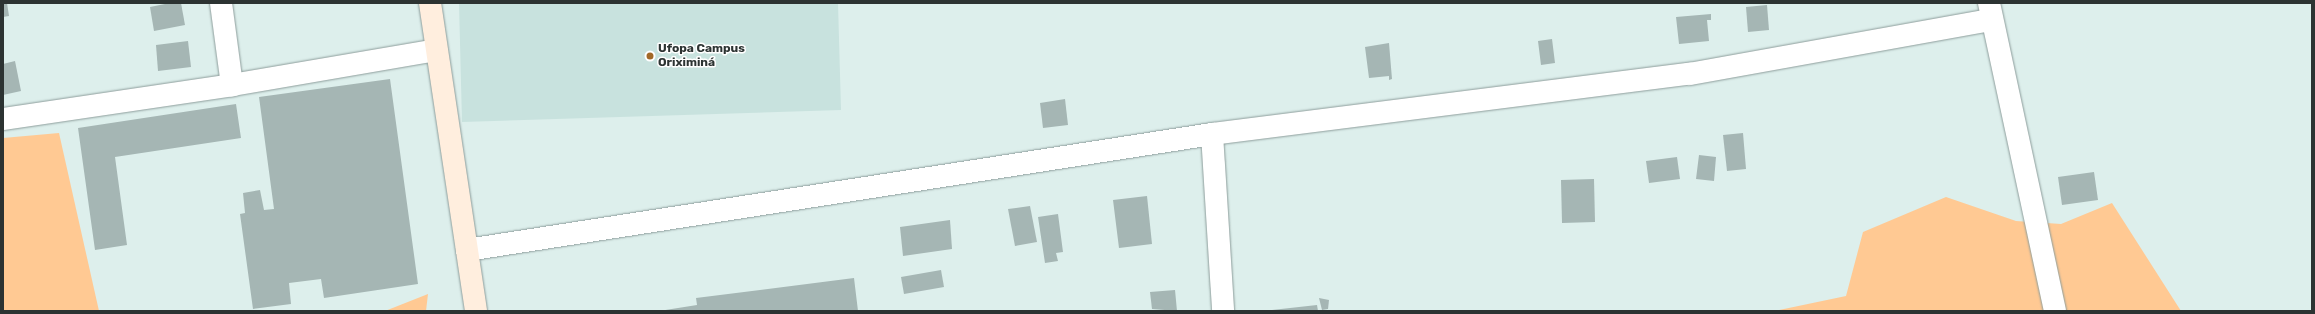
<!DOCTYPE html>
<meta charset="utf-8">
<style>
body{margin:0}
#map{position:relative;width:2315px;height:314px;overflow:hidden;background:#ddefec;font-family:Rubik,sans-serif}
div>[style]{position:absolute}
[style*='--x']{left:calc(var(--x)*1px);top:calc(var(--y)*1px);width:calc(var(--w)*1px);rotate:calc(var(--a)*1deg)}
.built>*{inset:0;background:#c8e2de}
.green>*{inset:0;background:#ffc993}
.building>*{inset:0;background:#a5b6b4}
.roads{filter:drop-shadow(0 0 1px #8d9d9b) drop-shadow(0 0 1px #8d9d9b)}
.street>*{height:22px;margin:-11px;padding:0 11px;transform-origin:11px;border-radius:11px;background:#fff}
.secondary>*{height:22px;margin:-11px;padding:0 11px;transform-origin:11px;border-radius:11px;background:#ffeede}
.dots>*{width:11px;height:11px;translate:-50% -50%;box-sizing:border-box;border:2px solid #fff;border-radius:50%}
span{translate:-50% -50%;white-space:nowrap;text-align:center;line-height:1.15;-webkit-text-stroke:3px #fff;paint-order:stroke}
.poi-label{font-size:12px;color:#2c3332;font-weight:700}
.left{translate:0 -50%;text-align:left}
.frame{position:absolute;inset:0;border:4px solid #2c3332;pointer-events:none}
</style>
<div id="map">
<div class="built">
<div style="clip-path:polygon(459px 3px,838px 3px,841px 110px,462px 122px)"></div>
</div>
<div class="green">
<div style="clip-path:polygon(59px 133px,99px 311px,3px 311px,3px 138px)"></div>
<div style="clip-path:polygon(1946px 197px,2016px 221px,2061px 224px,2112px 203px,2181px 311px,1774px 311px,1846px 296px,1863px 232px)"></div>
<div style="clip-path:polygon(428px 294px,426px 311px,385px 311px)"></div>
</div>
<div class="building">
<div style="clip-path:polygon(3px 3px,7px 3px,9px 16px,3px 17px)"></div>
<div style="clip-path:polygon(170px 3px,181px 3px,185px 25px,154px 31px,150px 7px)"></div>
<div style="clip-path:polygon(1767px 5px,1769px 30px,1748px 32px,1746px 7px)"></div>
<div style="clip-path:polygon(1711px 14px,1711px 20px,1707px 20px,1709px 41px,1679px 44px,1676px 17px)"></div>
<div style="clip-path:polygon(1552px 39px,1555px 63px,1541px 65px,1538px 41px)"></div>
<div style="clip-path:polygon(188px 41px,191px 67px,158px 71px,156px 45px)"></div>
<div style="clip-path:polygon(1389px 43px,1392px 79px,1389px 80px,1389px 76px,1369px 78px,1365px 47px)"></div>
<div style="clip-path:polygon(15px 61px,21px 91px,3px 95px,3px 64px)"></div>
<div style="clip-path:polygon(390px 79px,418px 284px,324px 298px,321px 279px,289px 283px,291px 304px,253px 309px,240px 214px,245px 213px,243px 193px,260px 190px,264px 210px,274px 209px,259px 97px)"></div>
<div style="clip-path:polygon(1065px 99px,1068px 125px,1043px 128px,1040px 103px)"></div>
<div style="clip-path:polygon(236px 104px,241px 138px,115px 157px,127px 245px,95px 250px,78px 128px)"></div>
<div style="clip-path:polygon(1743px 133px,1746px 169px,1727px 171px,1723px 135px)"></div>
<div style="clip-path:polygon(1699px 155px,1716px 157px,1714px 181px,1696px 179px)"></div>
<div style="clip-path:polygon(1677px 157px,1680px 179px,1649px 183px,1646px 161px)"></div>
<div style="clip-path:polygon(2094px 172px,2098px 200px,2062px 205px,2058px 177px)"></div>
<div style="clip-path:polygon(1594px 179px,1595px 222px,1562px 223px,1561px 180px)"></div>
<div style="clip-path:polygon(1147px 196px,1152px 244px,1119px 248px,1113px 200px)"></div>
<div style="clip-path:polygon(1030px 206px,1037px 242px,1015px 246px,1008px 209px)"></div>
<div style="clip-path:polygon(1058px 214px,1063px 252px,1056px 253px,1058px 261px,1045px 263px,1038px 217px)"></div>
<div style="clip-path:polygon(950px 220px,952px 249px,903px 256px,900px 227px)"></div>
<div style="clip-path:polygon(941px 270px,944px 287px,904px 294px,901px 277px)"></div>
<div style="clip-path:polygon(854px 278px,858px 311px,659px 311px,697px 305px,696px 298px)"></div>
<div style="clip-path:polygon(1175px 290px,1177px 311px,1152px 309px,1150px 292px)"></div>
<div style="clip-path:polygon(1319px 298px,1329px 300px,1328px 309px,1322px 310px)"></div>
<div style="clip-path:polygon(1317px 305px,1318px 311px,1272px 311px,1272px 310px)"></div>
</div>
<div class="roads">
<div class="street">
<div style="--x:221;--y:3;--w:83;--a:82.4"></div>
<div style="--x:1989;--y:3;--w:315;--a:77.9"></div>
<div style="--x:3;--y:119;--w:232;--a:-8.4"></div>
<div style="--x:232;--y:85;--w:207;--a:-9.7"></div>
<div style="--x:1212;--y:134;--w:177;--a:86.4"></div>
<div style="--x:467;--y:250;--w:754;--a:-8.85"></div>
<div style="--x:1212;--y:134;--w:482;--a:-7.2"></div>
<div style="--x:1690;--y:74;--w:306;--a:-10.2"></div>
</div>
<div class="secondary">
<div style="--x:430;--y:3;--w:311;--a:81.5"></div>
</div>
</div>
<div class="dots">
<div style="left:650px;top:56px;background:#a26928"></div>
</div>
<div class="poi-label">
<span class="left" style="left:658px;top:56px">Ufopa Campus<br>Oriximiná</span>
</div>
<div class="frame"></div>
</div>
